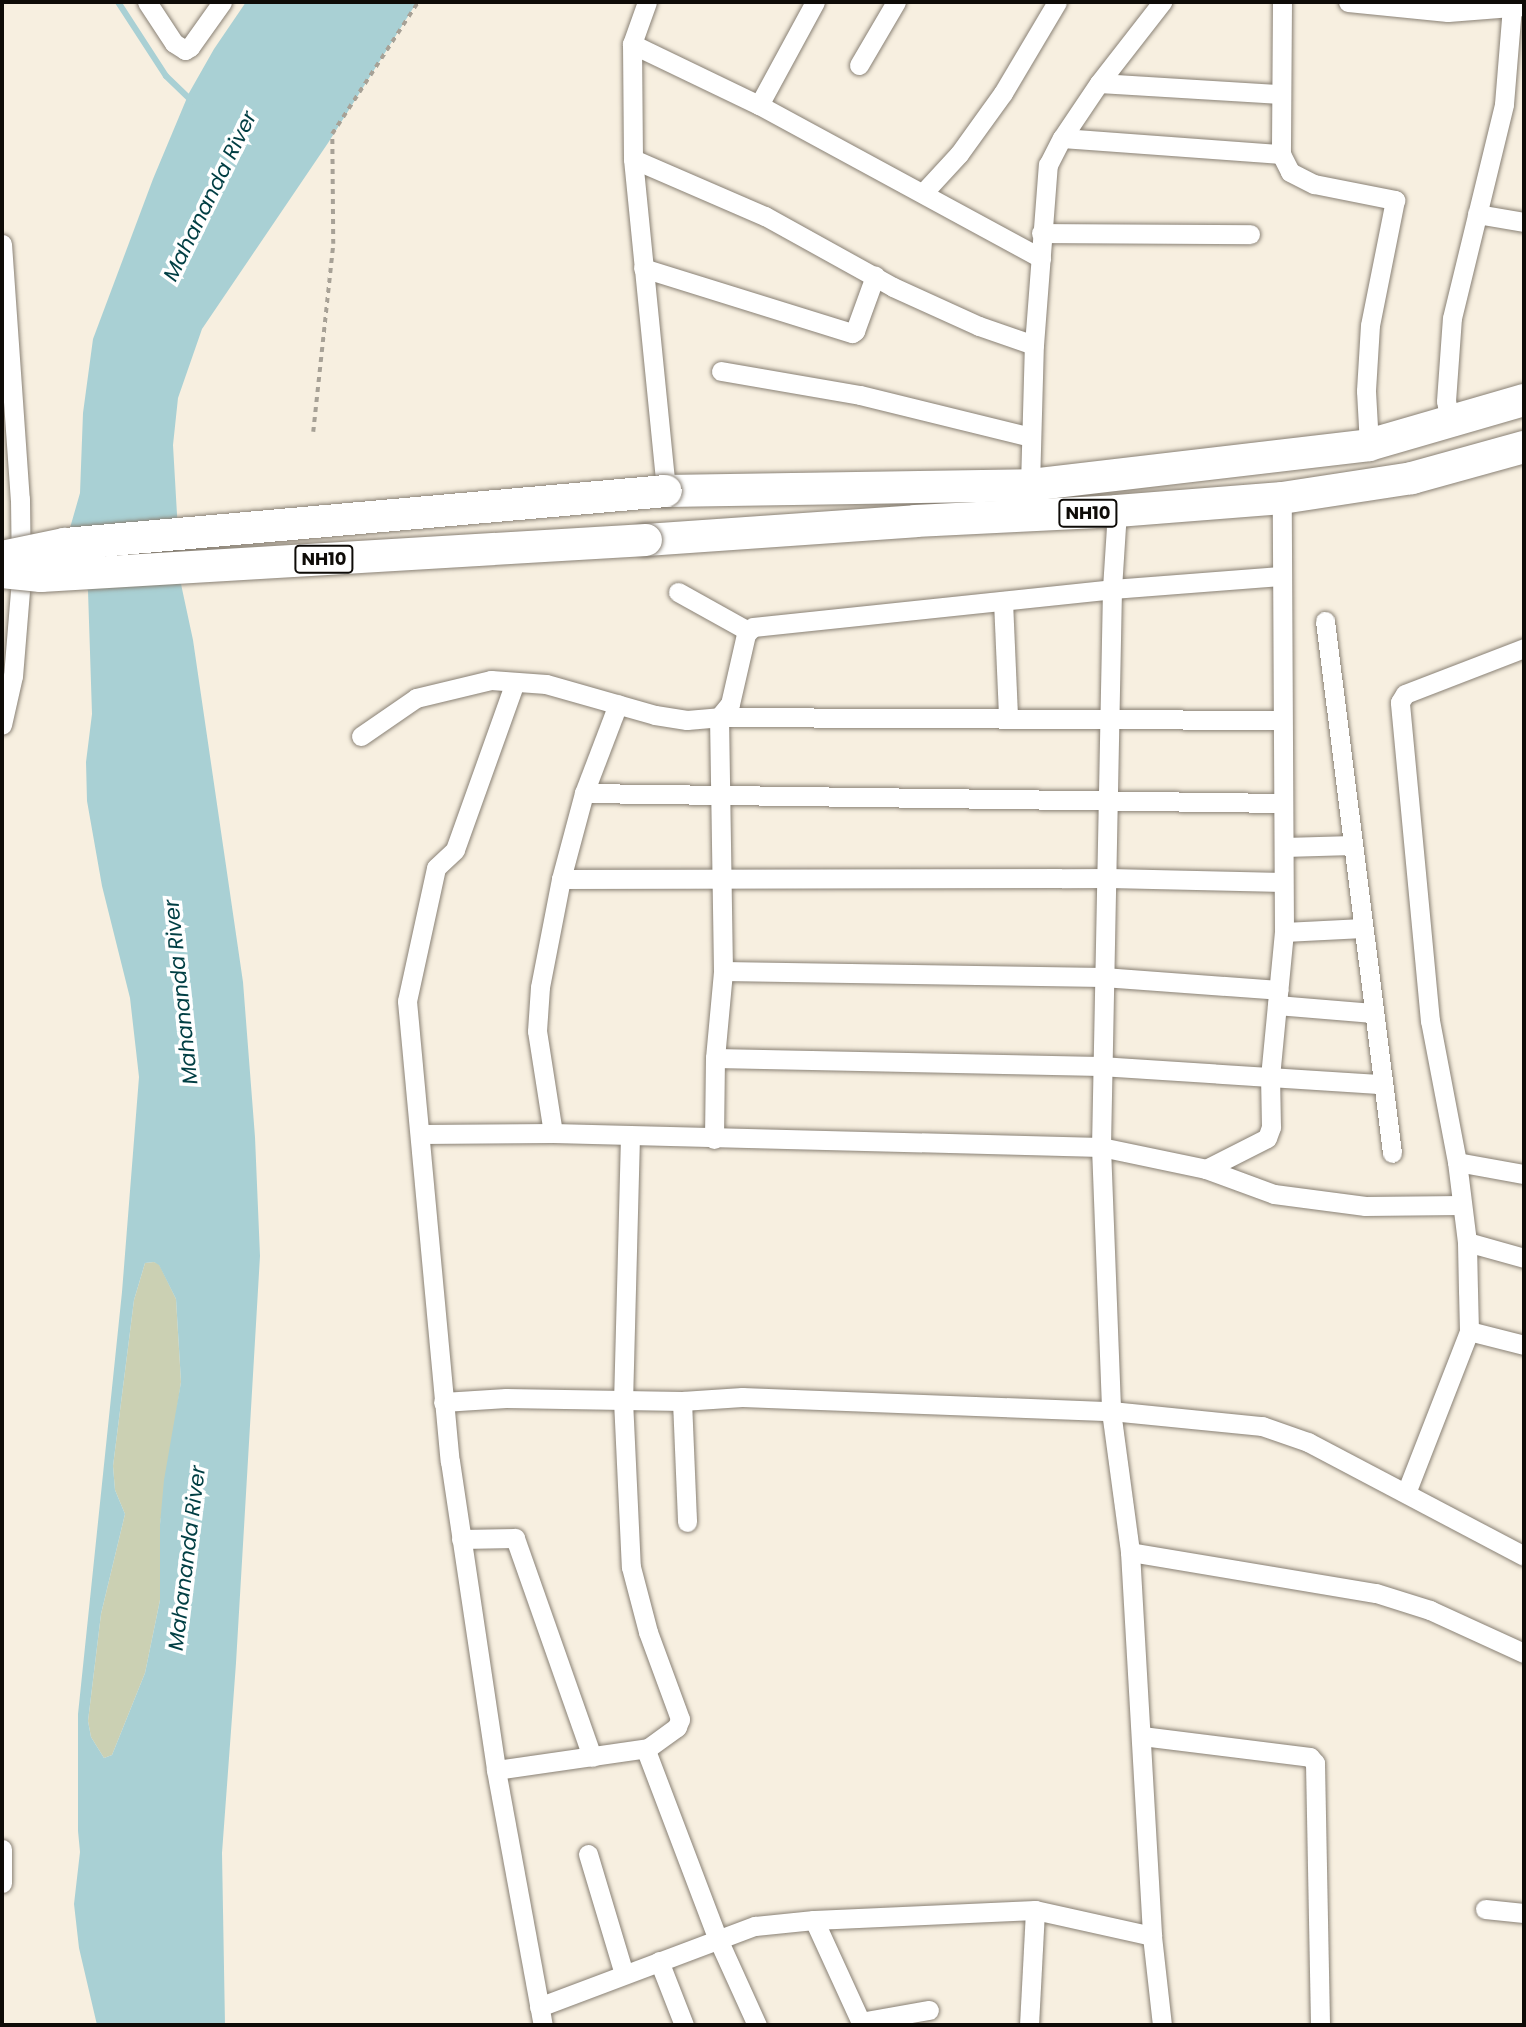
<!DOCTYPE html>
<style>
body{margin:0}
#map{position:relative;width:1526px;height:2027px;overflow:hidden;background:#f7efe0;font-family:Poppins,sans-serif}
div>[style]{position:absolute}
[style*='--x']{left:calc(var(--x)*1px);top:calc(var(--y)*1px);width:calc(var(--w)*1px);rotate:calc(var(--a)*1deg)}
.green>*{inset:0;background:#cbd0b3}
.water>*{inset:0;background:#a9d0d4}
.stream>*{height:6px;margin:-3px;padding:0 3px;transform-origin:3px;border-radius:3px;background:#a9d0d4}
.path>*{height:3.5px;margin-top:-1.75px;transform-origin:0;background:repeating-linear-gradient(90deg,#a7a196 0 5px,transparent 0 10px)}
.roads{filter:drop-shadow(0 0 2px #898175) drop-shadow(0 0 2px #898175)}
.minor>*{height:19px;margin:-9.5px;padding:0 9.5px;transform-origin:9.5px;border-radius:9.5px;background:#fff}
.trunk>*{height:32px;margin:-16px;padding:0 16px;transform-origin:16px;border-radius:16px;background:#fff}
.bridges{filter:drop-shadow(0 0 2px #898175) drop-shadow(0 0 2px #898175)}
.trunk-bridge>*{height:32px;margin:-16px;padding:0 16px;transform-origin:16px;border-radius:16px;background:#fff}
span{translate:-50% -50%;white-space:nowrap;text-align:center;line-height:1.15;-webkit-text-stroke:7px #fff;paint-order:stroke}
.shield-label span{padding:2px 5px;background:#fff;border:2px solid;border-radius:5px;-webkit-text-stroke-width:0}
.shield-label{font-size:18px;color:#0e0b07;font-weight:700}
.water-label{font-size:21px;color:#003e43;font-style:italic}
.frame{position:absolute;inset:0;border:4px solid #0e0b07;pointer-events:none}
</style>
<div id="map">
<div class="green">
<div style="clip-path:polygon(154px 1262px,159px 1264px,176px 1299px,181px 1382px,160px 1524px,160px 1600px,145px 1673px,112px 1755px,104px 1758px,91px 1737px,88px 1721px,101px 1614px,125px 1514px,115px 1490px,113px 1466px,134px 1300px,145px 1263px)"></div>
</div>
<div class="water">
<div style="clip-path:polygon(evenodd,246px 2px,417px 2px,328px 143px,202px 329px,178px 398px,173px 445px,181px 584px,193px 640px,243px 982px,255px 1137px,260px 1256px,236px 1663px,222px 1853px,225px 2025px,97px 2025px,79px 1948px,74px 1904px,80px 1852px,78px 1831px,78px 1714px,122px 1292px,139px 1077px,130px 998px,102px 886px,87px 801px,86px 762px,92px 714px,88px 591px,71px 544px,70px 528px,80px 493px,83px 413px,93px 339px,153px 179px,189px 93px,214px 49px,246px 2px,154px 1262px,159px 1265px,176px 1299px,181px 1382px,164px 1480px,160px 1524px,160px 1600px,145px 1673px,112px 1755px,104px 1758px,91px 1737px,88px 1721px,101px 1614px,125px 1514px,115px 1490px,113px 1466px,134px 1300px,145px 1263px,154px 1262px)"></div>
</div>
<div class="stream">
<div style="--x:118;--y:2;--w:88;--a:57"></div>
<div style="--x:166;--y:76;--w:36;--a:44"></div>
</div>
<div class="path">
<div style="--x:313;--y:432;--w:189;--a:-83.9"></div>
<div style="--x:333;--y:244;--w:110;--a:-90.5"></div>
<div style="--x:332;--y:134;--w:158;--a:-56.9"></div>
</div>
<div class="roads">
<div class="minor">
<div style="--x:147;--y:2;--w:49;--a:56.6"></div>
<div style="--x:174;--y:43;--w:13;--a:32"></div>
<div style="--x:185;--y:50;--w:6;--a:-31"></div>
<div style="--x:190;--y:47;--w:55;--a:-54.6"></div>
<div style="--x:647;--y:2;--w:45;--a:109.7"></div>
<div style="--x:632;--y:44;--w:115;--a:89.5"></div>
<div style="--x:633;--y:159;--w:334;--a:84.3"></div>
<div style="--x:1282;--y:2;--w:152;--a:90.4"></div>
<div style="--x:1281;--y:154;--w:20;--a:63"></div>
<div style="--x:1290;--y:172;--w:27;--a:27"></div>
<div style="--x:1314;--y:184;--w:83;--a:11.2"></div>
<div style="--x:1395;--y:200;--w:127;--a:101.3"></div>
<div style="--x:1370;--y:325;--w:66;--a:93.5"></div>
<div style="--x:1366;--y:391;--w:54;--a:86.8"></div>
<div style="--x:1348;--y:2;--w:100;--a:5.7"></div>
<div style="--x:1448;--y:12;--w:76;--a:-4.5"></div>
<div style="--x:632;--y:44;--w:141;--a:25.7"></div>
<div style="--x:759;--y:105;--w:321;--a:28.5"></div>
<div style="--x:859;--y:65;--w:73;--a:-59.6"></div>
<div style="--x:1099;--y:83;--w:182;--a:3.5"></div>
<div style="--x:759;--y:105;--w:117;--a:-61.5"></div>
<div style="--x:1062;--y:138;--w:220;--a:4.2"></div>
<div style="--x:633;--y:159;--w:144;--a:23.4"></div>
<div style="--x:765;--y:216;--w:146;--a:29"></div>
<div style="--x:893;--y:287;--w:94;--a:24.4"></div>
<div style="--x:979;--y:326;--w:58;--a:19.1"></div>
<div style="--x:923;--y:193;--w:53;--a:-47.3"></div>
<div style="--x:959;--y:154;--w:75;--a:-54.2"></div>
<div style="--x:1003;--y:93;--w:106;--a:-59.3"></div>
<div style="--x:1477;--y:214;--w:48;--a:9.7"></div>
<div style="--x:1041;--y:233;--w:209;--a:0.3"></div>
<div style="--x:2;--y:244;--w:256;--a:86"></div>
<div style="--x:20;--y:499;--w:80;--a:89.3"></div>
<div style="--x:21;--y:579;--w:97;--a:94.7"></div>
<div style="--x:13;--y:676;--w:50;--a:102.7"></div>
<div style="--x:643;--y:268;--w:219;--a:17.3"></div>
<div style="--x:852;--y:333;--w:4;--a:-34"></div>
<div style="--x:855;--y:331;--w:59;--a:-70"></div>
<div style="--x:721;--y:371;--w:141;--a:9.8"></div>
<div style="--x:860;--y:395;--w:176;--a:13.8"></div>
<div style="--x:1450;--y:423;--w:22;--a:-100"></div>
<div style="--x:1446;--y:401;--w:83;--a:-85.9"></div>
<div style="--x:1452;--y:318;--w:220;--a:-76.3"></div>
<div style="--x:1504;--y:104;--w:97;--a:-85.3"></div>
<div style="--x:1030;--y:485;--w:140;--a:-88.4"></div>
<div style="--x:1034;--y:345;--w:181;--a:-85.6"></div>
<div style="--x:1048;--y:165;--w:30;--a:-63"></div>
<div style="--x:1062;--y:138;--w:66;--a:-56.1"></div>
<div style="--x:1099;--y:83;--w:103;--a:-52.1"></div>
<div style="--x:1117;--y:511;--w:78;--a:93.7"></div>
<div style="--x:1112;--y:589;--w:558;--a:91.13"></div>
<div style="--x:1101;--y:1147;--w:264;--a:87.8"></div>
<div style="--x:1111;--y:1411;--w:142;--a:82.3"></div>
<div style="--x:1130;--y:1552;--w:385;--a:86.7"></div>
<div style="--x:1152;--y:1936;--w:90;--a:83.6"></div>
<div style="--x:678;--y:592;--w:80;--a:29.1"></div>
<div style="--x:1003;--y:601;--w:115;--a:87.5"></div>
<div style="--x:1325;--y:621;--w:536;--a:82.82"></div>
<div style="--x:515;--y:682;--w:178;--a:109.7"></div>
<div style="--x:455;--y:850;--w:26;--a:137"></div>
<div style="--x:436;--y:868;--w:136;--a:102.3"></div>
<div style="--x:407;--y:1001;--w:462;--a:84.7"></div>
<div style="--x:450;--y:1461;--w:312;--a:81.5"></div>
<div style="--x:496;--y:1770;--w:259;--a:79.6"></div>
<div style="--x:361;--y:736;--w:67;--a:-34.6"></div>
<div style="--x:416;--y:698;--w:77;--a:-13.5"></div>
<div style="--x:491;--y:680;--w:55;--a:4.2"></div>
<div style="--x:546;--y:684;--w:113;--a:15.9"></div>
<div style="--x:655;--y:715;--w:32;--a:9"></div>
<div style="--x:687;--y:720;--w:32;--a:-5"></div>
<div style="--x:719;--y:717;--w:17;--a:-50"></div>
<div style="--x:730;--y:704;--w:72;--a:-77.1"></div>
<div style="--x:746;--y:634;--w:10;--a:-45"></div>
<div style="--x:753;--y:627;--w:361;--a:-6"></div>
<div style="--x:1112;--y:589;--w:169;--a:-4.4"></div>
<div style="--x:584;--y:793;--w:698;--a:0.82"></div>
<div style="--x:1284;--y:847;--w:69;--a:-1.7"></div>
<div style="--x:561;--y:879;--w:548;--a:-0.1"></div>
<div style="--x:1109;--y:878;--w:174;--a:1.3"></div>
<div style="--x:1284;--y:932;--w:79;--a:-2.9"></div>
<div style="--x:723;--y:971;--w:380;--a:0.9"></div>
<div style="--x:1103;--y:977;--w:176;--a:4.2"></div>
<div style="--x:1277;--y:1005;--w:96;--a:4.8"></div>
<div style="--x:715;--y:1058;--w:385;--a:1.2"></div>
<div style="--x:1100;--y:1066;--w:283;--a:3.7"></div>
<div style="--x:553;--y:1133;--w:103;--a:-98.9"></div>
<div style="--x:537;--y:1031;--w:44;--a:-86.1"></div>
<div style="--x:540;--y:987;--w:110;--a:-79"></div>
<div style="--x:561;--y:879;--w:89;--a:-75"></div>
<div style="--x:584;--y:793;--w:95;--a:-69.1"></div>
<div style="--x:421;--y:1134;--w:132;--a:-0.4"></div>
<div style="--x:553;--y:1133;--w:548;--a:1.46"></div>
<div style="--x:1101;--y:1147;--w:107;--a:11.8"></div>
<div style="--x:1206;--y:1169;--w:72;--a:20.2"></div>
<div style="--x:1274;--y:1194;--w:92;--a:7.5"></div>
<div style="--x:1365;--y:1206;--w:97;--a:-0.6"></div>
<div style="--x:630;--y:1136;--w:264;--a:91.5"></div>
<div style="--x:623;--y:1400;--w:167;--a:87.3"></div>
<div style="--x:631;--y:1567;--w:67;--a:75.3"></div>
<div style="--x:648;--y:1632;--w:93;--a:69.8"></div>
<div style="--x:680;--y:1719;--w:9;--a:111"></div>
<div style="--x:677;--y:1727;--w:36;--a:144"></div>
<div style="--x:648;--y:1748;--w:5;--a:101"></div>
<div style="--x:647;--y:1753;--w:197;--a:69.2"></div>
<div style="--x:717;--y:1937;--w:97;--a:65.6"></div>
<div style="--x:714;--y:1139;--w:81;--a:-89.3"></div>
<div style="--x:715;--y:1058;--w:87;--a:-84.7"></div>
<div style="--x:723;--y:971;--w:254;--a:-90.9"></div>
<div style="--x:719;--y:717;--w:562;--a:0.31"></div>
<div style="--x:1457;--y:1162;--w:68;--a:10.2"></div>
<div style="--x:1206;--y:1169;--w:68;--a:-26.9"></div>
<div style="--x:1267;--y:1138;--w:12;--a:-70"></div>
<div style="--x:1271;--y:1127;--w:50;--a:-91.1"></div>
<div style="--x:1270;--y:1077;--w:146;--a:-84.5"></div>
<div style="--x:1284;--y:932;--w:434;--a:-90.3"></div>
<div style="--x:1467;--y:1242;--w:59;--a:15.7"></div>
<div style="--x:1469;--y:1331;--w:57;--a:14.3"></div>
<div style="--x:682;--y:1401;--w:121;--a:87.6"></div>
<div style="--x:443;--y:1402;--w:63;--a:-3.6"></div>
<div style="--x:506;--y:1398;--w:176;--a:1"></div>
<div style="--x:682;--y:1401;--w:60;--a:-3.8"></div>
<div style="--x:742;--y:1397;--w:369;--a:2.2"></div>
<div style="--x:1111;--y:1411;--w:152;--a:5.7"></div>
<div style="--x:1262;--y:1426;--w:49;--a:19.2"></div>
<div style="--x:1308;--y:1442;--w:244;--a:27.8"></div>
<div style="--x:1406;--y:1493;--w:174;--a:-68.7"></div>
<div style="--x:1469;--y:1331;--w:40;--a:-91.4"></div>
<div style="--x:1468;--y:1291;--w:49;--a:-91.2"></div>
<div style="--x:1467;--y:1242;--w:81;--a:-97.1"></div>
<div style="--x:1457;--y:1162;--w:144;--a:-100.8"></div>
<div style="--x:1430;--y:1021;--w:320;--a:-95.4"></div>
<div style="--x:1400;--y:702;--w:9;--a:-58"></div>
<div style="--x:1405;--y:694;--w:128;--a:-21.1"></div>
<div style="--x:461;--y:1539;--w:54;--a:-1.1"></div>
<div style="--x:515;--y:1538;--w:232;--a:70.6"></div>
<div style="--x:1130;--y:1552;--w:249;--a:9.5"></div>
<div style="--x:1376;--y:1593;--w:57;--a:17.5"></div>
<div style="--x:1430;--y:1610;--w:103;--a:24.6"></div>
<div style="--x:1142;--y:1736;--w:169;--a:7.1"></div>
<div style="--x:1310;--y:1757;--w:8;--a:50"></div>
<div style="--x:1315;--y:1763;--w:262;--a:88.9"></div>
<div style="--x:496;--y:1770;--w:154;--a:-8.2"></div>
<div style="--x:2;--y:1849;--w:34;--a:90"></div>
<div style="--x:588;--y:1854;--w:125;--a:73.3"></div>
<div style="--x:1485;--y:1909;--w:39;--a:6"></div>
<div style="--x:814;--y:1920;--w:115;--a:65.4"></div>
<div style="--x:659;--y:1961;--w:69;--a:68.7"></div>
<div style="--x:539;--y:2007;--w:231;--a:-20.6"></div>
<div style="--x:755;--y:1926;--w:59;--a:-5.8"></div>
<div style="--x:814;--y:1920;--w:221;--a:-2.6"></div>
<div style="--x:1035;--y:1910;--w:120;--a:12.5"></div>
<div style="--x:860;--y:2022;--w:70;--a:-9.9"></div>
<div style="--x:1029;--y:2025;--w:115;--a:-87"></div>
</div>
<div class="trunk">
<div style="--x:666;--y:491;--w:364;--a:-0.9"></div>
<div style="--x:1030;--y:485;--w:341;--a:-6.7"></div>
<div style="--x:1369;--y:445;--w:161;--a:-16.2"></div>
<div style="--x:646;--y:540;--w:270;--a:-4"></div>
<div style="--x:915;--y:521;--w:202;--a:-2.8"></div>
<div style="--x:1117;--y:511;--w:166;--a:-4.5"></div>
<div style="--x:1282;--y:498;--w:132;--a:-8.7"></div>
<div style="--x:1412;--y:478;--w:116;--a:-15.5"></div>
</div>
</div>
<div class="bridges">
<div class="trunk-bridge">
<div style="--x:2;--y:557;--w:64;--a:-11.7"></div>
<div style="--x:65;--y:544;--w:603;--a:-5.04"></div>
<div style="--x:2;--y:572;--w:39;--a:6"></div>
<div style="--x:41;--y:576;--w:606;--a:-3.41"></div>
</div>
</div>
<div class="shield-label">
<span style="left:1088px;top:513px">NH10</span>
<span style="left:324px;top:559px">NH10</span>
</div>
<div class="water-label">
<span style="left:210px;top:196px;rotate:-64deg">Mahananda River</span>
<span style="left:181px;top:992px;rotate:-96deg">Mahananda River</span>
<span style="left:187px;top:1558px;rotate:-83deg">Mahananda River</span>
</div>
<div class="frame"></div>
</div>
